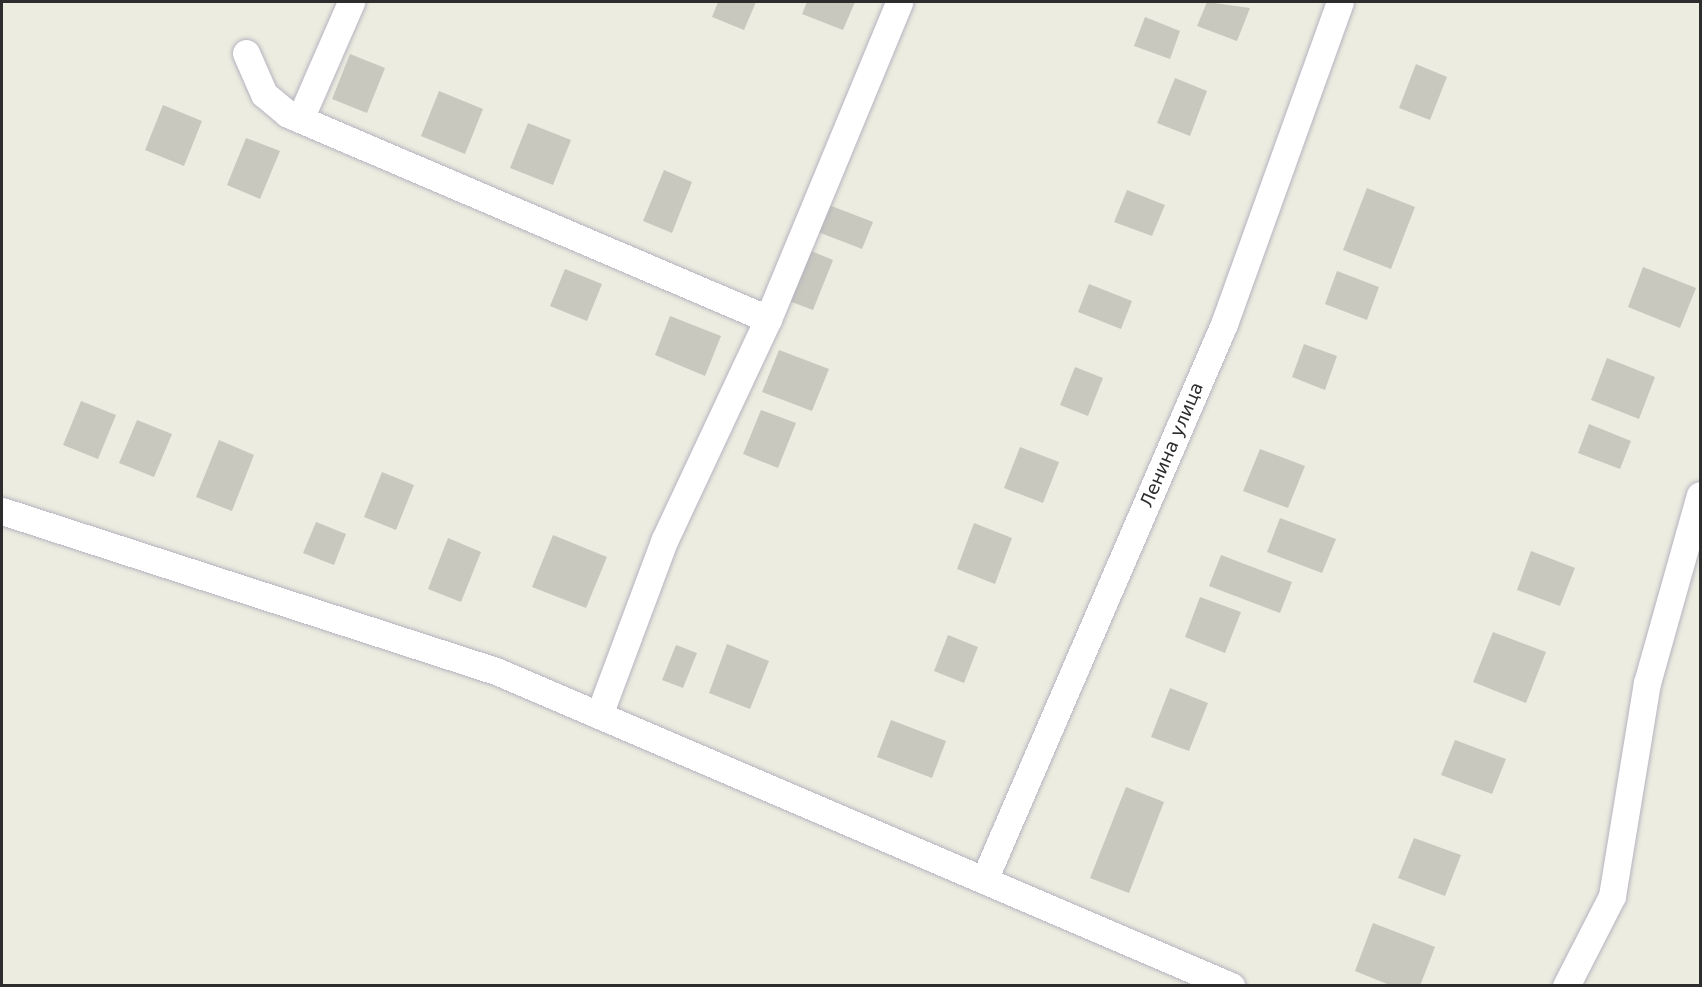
<!DOCTYPE html>
<meta charset="utf-8">
<style>
body{margin:0}
#map{position:relative;width:1702px;height:987px;overflow:hidden;background:#edece0;font-family:"DejaVu Sans",sans-serif}
div>[style]{position:absolute}
[style*='--x']{left:calc(var(--x)*1px);top:calc(var(--y)*1px);width:calc(var(--w)*1px);rotate:calc(var(--a)*1deg)}
.building>*{inset:0;background:#c9c8bf}
.roads{filter:drop-shadow(0 0 2px #b5b3bf) drop-shadow(0 0 2px #b5b3bf)}
.minor>*{height:27px;margin:-13.5px;padding:0 13.5px;transform-origin:13.5px;border-radius:13.5px;background:#fff}
span{translate:-50% -50%;white-space:nowrap;text-align:center;line-height:1.15;-webkit-text-stroke:4.5px #fff;paint-order:stroke}
.street-label{font-size:18px;color:#2d2d2d}
.frame{position:absolute;inset:0;border:3px solid #2d2d2d;pointer-events:none}
</style>
<div id="map">
<div class="building">
<div style="clip-path:polygon(718px 2px,756px 2px,744px 30px,712px 17px)"></div>
<div style="clip-path:polygon(807px 2px,855px 2px,843px 30px,802px 14px)"></div>
<div style="clip-path:polygon(1207px 2px,1250px 8px,1237px 41px,1197px 26px)"></div>
<div style="clip-path:polygon(1145px 17px,1180px 31px,1170px 59px,1134px 46px)"></div>
<div style="clip-path:polygon(350px 54px,385px 68px,367px 113px,332px 99px)"></div>
<div style="clip-path:polygon(1416px 64px,1447px 77px,1430px 120px,1399px 108px)"></div>
<div style="clip-path:polygon(1175px 78px,1207px 91px,1190px 136px,1157px 123px)"></div>
<div style="clip-path:polygon(439px 91px,483px 109px,465px 154px,421px 136px)"></div>
<div style="clip-path:polygon(163px 105px,202px 121px,184px 166px,145px 150px)"></div>
<div style="clip-path:polygon(528px 123px,571px 140px,553px 185px,510px 168px)"></div>
<div style="clip-path:polygon(246px 138px,280px 151px,260px 199px,227px 185px)"></div>
<div style="clip-path:polygon(664px 170px,692px 182px,672px 233px,643px 221px)"></div>
<div style="clip-path:polygon(1367px 188px,1415px 207px,1391px 269px,1343px 250px)"></div>
<div style="clip-path:polygon(1127px 190px,1165px 205px,1152px 236px,1114px 222px)"></div>
<div style="clip-path:polygon(829px 205px,873px 222px,862px 249px,818px 232px)"></div>
<div style="clip-path:polygon(809px 250px,833px 260px,813px 310px,789px 301px)"></div>
<div style="clip-path:polygon(1643px 267px,1696px 288px,1680px 328px,1628px 307px)"></div>
<div style="clip-path:polygon(565px 269px,602px 284px,587px 321px,550px 306px)"></div>
<div style="clip-path:polygon(1337px 271px,1379px 287px,1367px 320px,1325px 304px)"></div>
<div style="clip-path:polygon(1089px 284px,1132px 301px,1121px 329px,1078px 312px)"></div>
<div style="clip-path:polygon(670px 316px,721px 336px,705px 376px,655px 355px)"></div>
<div style="clip-path:polygon(1304px 344px,1337px 356px,1325px 390px,1292px 377px)"></div>
<div style="clip-path:polygon(779px 350px,829px 369px,812px 411px,762px 392px)"></div>
<div style="clip-path:polygon(1607px 358px,1655px 377px,1639px 419px,1591px 400px)"></div>
<div style="clip-path:polygon(1075px 367px,1103px 378px,1088px 416px,1060px 405px)"></div>
<div style="clip-path:polygon(81px 401px,116px 415px,98px 459px,63px 445px)"></div>
<div style="clip-path:polygon(761px 410px,796px 423px,778px 468px,743px 454px)"></div>
<div style="clip-path:polygon(137px 420px,172px 434px,154px 477px,119px 463px)"></div>
<div style="clip-path:polygon(1589px 424px,1631px 441px,1620px 469px,1578px 453px)"></div>
<div style="clip-path:polygon(219px 440px,254px 455px,232px 511px,196px 497px)"></div>
<div style="clip-path:polygon(1020px 447px,1059px 462px,1043px 503px,1004px 488px)"></div>
<div style="clip-path:polygon(1260px 449px,1305px 466px,1288px 508px,1243px 491px)"></div>
<div style="clip-path:polygon(382px 472px,414px 485px,396px 530px,364px 517px)"></div>
<div style="clip-path:polygon(1280px 518px,1336px 539px,1322px 573px,1267px 552px)"></div>
<div style="clip-path:polygon(316px 522px,346px 534px,334px 565px,303px 553px)"></div>
<div style="clip-path:polygon(974px 523px,1012px 538px,995px 584px,957px 569px)"></div>
<div style="clip-path:polygon(553px 535px,607px 557px,586px 608px,532px 587px)"></div>
<div style="clip-path:polygon(448px 538px,481px 552px,461px 602px,428px 589px)"></div>
<div style="clip-path:polygon(1531px 551px,1575px 568px,1560px 606px,1517px 590px)"></div>
<div style="clip-path:polygon(1221px 555px,1292px 582px,1280px 613px,1209px 586px)"></div>
<div style="clip-path:polygon(1200px 597px,1241px 612px,1225px 653px,1185px 637px)"></div>
<div style="clip-path:polygon(1493px 632px,1546px 652px,1526px 703px,1473px 682px)"></div>
<div style="clip-path:polygon(948px 635px,978px 647px,964px 683px,934px 671px)"></div>
<div style="clip-path:polygon(727px 644px,769px 661px,750px 709px,709px 693px)"></div>
<div style="clip-path:polygon(676px 645px,697px 653px,683px 688px,662px 680px)"></div>
<div style="clip-path:polygon(1170px 688px,1208px 703px,1189px 751px,1151px 737px)"></div>
<div style="clip-path:polygon(891px 720px,946px 741px,932px 778px,877px 757px)"></div>
<div style="clip-path:polygon(1455px 740px,1506px 759px,1492px 794px,1441px 775px)"></div>
<div style="clip-path:polygon(1126px 787px,1164px 802px,1129px 893px,1090px 878px)"></div>
<div style="clip-path:polygon(1414px 838px,1461px 855px,1445px 896px,1398px 878px)"></div>
<div style="clip-path:polygon(1373px 923px,1435px 947px,1420px 986px,1392px 986px,1355px 971px)"></div>
</div>
<div class="roads">
<div class="minor">
<div style="--x:246;--y:53;--w:45;--a:66.3"></div>
<div style="--x:264;--y:94;--w:31;--a:40"></div>
<div style="--x:288;--y:114;--w:522;--a:23.13"></div>
<div style="--x:300;--y:119;--w:128;--a:-66.4"></div>
<div style="--x:2;--y:511;--w:519;--a:17.95"></div>
<div style="--x:496;--y:671;--w:800;--a:23.2"></div>
<div style="--x:599;--y:715;--w:186;--a:-69.5"></div>
<div style="--x:664;--y:541;--w:245;--a:-64.9"></div>
<div style="--x:768;--y:319;--w:343;--a:-67.5"></div>
<div style="--x:984;--y:880;--w:606;--a:-66.65"></div>
<div style="--x:1224;--y:324;--w:342;--a:-70.2"></div>
<div style="--x:1566;--y:986;--w:101;--a:-62.9"></div>
<div style="--x:1612;--y:896;--w:216;--a:-80.7"></div>
<div style="--x:1647;--y:683;--w:195;--a:-74.3"></div>
</div>
</div>
<div class="street-label">
<span style="left:1172px;top:445px;rotate:-67deg">Ленина улица</span>
</div>
<div class="frame"></div>
</div>
